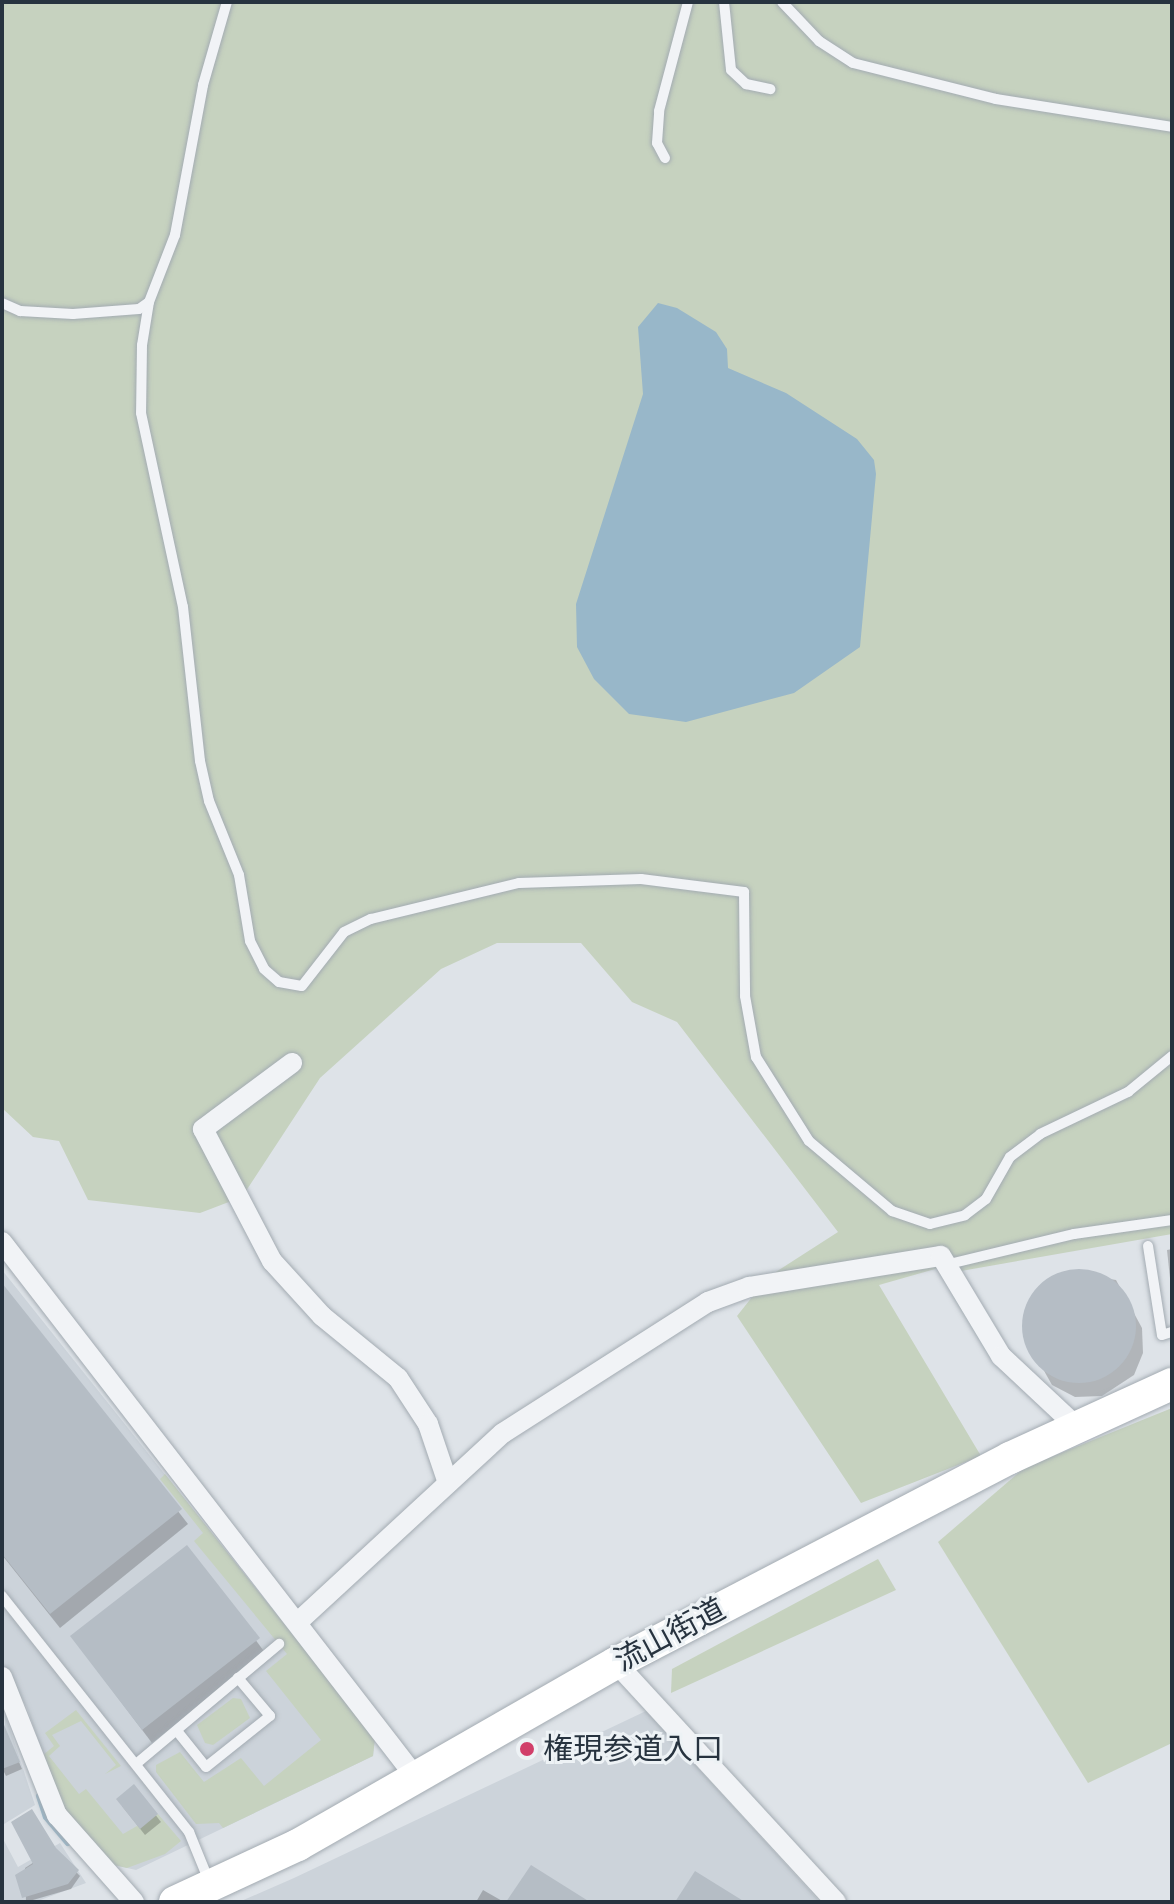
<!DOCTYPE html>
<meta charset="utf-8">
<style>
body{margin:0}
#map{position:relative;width:1174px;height:1904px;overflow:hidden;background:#dee3e8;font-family:Jost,"Noto Sans JP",sans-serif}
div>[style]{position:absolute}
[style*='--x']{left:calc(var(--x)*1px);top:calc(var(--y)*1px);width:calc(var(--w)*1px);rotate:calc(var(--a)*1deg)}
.built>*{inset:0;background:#ccd3da}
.green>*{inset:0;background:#c6d2bf}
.water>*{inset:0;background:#98b7c9}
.shadow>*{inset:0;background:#0003}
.stream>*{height:6px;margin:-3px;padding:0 3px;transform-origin:3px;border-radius:3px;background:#98b7c9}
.building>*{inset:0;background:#b5bdc5}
.round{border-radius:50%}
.roads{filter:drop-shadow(0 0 2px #a3abb2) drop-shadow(0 0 2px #a3abb2)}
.service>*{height:10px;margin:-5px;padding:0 5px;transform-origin:5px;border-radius:5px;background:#f1f3f6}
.minor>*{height:20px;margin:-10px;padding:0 10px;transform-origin:10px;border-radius:10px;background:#f1f3f6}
.primary>*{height:32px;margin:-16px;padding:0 16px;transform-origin:16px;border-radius:16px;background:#fff}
.dots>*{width:22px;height:22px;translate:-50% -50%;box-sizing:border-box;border:4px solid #edf2f5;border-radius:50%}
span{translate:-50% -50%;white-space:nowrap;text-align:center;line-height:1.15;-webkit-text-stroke:6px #edf2f5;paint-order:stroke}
.street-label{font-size:30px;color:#27333f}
.poi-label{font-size:30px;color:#27333f}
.left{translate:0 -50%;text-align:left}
.frame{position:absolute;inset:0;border:4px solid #27333f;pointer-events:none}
</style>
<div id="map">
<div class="built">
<div style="clip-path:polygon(2px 1270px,375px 1738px,373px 1756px,136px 1870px,114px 1865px,63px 1811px,27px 1708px,2px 1663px)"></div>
<div style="clip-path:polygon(646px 1711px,820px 1902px,239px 1902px,294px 1878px)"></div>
<div style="clip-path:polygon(5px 1714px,35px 1805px,4px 1824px,2px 1835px)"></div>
<div style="clip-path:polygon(2px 1837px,18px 1867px,60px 1843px,86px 1883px,35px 1902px,2px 1902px)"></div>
</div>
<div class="green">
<div style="clip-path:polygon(2px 2px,1172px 2px,1172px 1234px,961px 1271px,956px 1263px,879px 1285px,981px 1456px,861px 1503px,737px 1316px,768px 1277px,838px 1232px,677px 1022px,632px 1002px,581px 943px,497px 943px,441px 969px,320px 1078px,242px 1197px,200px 1213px,88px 1200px,59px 1141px,33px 1137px,2px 1108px)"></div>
<div style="clip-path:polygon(1172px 1408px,1172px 1743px,1088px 1783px,938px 1542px,1024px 1468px)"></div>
<div style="clip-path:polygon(165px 1474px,375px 1738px,373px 1756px,223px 1828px,219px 1823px,196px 1824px,156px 1772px,156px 1765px,180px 1752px,204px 1782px,241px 1758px,264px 1786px,321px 1740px,266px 1671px,287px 1654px,194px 1541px,203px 1533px,160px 1479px)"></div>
<div style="clip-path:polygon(878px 1559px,896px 1590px,671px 1693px,672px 1669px)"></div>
<div style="clip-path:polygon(233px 1698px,241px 1699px,250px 1718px,213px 1745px,205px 1743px,197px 1725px)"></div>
<div style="clip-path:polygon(76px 1710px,121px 1766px,105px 1774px,116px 1765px,81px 1721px,52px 1735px,60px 1746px,49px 1756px,79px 1794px,86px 1789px,123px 1834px,158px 1814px,181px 1841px,165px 1854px,127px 1868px,114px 1865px,63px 1811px,43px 1755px,54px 1746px,45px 1733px)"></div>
</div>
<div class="water">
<div style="clip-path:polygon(658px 303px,677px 308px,716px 332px,727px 349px,728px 368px,786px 393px,857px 439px,874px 460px,876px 474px,860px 647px,794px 693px,686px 722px,629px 714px,594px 679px,577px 647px,576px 604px,643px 394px,638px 327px)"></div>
</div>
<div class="shadow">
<div style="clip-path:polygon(1172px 1249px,1172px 1297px,1167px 1250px)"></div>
<div style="clip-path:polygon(1068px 1272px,1116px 1280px,1142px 1328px,1143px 1353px,1134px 1375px,1102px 1396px,1075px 1397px,1052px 1385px,1024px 1335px,1031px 1299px,1047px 1281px)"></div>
<div style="clip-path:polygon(2px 1286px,188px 1524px,60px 1628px,2px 1555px)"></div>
<div style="clip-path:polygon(187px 1547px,266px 1654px,152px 1743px,72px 1637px)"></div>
<div style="clip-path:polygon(3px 1725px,22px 1769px,6px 1776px,2px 1768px)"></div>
<div style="clip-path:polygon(134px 1787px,161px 1822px,145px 1835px,122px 1806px)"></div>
<div style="clip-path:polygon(54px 1849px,80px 1876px,71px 1889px,26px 1902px,25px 1868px)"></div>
<div style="clip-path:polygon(483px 1890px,504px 1902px,476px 1902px)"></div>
</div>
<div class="stream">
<div style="--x:39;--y:1796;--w:22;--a:72"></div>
<div style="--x:46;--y:1817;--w:34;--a:50"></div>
</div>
<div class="building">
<div class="round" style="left:1022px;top:1269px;width:114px;height:114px"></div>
<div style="clip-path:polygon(2px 1283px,182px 1509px,50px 1614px,2px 1554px)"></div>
<div style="clip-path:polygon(187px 1545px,260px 1638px,142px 1730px,70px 1636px)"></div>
<div style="clip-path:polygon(2px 1720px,20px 1762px,2px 1769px)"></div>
<div style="clip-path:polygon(134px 1784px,158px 1814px,140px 1829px,116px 1799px)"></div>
<div style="clip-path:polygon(32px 1809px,56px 1848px,79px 1870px,68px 1884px,22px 1898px,15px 1875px,33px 1864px,11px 1822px)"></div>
<div style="clip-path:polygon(531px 1865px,590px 1902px,506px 1902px)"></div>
<div style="clip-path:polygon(695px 1871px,745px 1902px,675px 1902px)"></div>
</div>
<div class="roads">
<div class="service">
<div style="--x:724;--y:2;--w:68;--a:84.1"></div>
<div style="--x:731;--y:70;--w:21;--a:43"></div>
<div style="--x:746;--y:84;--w:25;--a:12"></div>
<div style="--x:782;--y:2;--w:54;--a:46.5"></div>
<div style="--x:819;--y:41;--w:40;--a:32.9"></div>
<div style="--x:853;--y:63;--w:147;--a:14.1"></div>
<div style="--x:996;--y:99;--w:178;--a:9"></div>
<div style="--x:665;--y:158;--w:17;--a:-118"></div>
<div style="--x:657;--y:143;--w:32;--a:-86"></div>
<div style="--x:659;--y:111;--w:113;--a:-75.1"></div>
<div style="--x:149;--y:302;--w:44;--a:99.2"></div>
<div style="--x:142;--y:345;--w:68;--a:90.8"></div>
<div style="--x:141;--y:413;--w:198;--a:77.8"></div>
<div style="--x:183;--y:607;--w:155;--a:83.7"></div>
<div style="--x:200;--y:761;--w:41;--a:77.3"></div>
<div style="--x:209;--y:801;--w:80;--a:67.9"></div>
<div style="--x:239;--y:875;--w:67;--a:80.5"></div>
<div style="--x:250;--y:941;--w:31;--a:63"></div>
<div style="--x:264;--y:969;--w:20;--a:41"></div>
<div style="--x:279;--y:982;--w:23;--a:10"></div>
<div style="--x:302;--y:986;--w:68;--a:-52.1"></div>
<div style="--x:344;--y:932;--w:30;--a:-26"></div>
<div style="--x:371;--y:919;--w:152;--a:-13.7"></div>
<div style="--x:519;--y:883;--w:122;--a:-1.9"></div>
<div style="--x:641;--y:879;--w:104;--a:7.2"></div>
<div style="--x:744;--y:892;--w:104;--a:89.4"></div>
<div style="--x:745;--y:996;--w:62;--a:79.8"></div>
<div style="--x:756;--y:1057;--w:99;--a:57.8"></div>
<div style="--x:809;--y:1141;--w:109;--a:40.1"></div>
<div style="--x:892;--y:1211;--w:40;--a:18.9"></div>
<div style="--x:930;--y:1224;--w:36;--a:-14"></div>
<div style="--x:965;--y:1215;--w:26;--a:-37"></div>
<div style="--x:986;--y:1199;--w:48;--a:-60.3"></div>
<div style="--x:1010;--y:1157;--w:38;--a:-37"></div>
<div style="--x:1040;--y:1134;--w:98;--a:-25.5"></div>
<div style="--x:1128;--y:1092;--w:57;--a:-39.3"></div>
<div style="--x:2;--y:303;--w:20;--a:24"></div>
<div style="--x:20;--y:311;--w:53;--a:3.2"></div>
<div style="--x:73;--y:314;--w:66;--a:-4.3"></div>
<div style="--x:139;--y:309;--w:12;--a:-35"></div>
<div style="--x:149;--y:302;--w:72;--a:-68.8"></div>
<div style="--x:175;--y:235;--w:153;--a:-79.4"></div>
<div style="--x:203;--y:85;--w:86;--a:-73.9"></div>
<div style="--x:1148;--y:1246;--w:90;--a:81.1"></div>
<div style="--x:1162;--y:1335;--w:10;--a:-17"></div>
<div style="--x:945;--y:1265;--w:133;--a:-13.5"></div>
<div style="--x:1074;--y:1234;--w:99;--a:-8.1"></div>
<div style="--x:2;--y:1596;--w:301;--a:51.6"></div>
<div style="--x:189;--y:1832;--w:53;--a:67.8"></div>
<div style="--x:177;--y:1731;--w:46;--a:51.1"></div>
<div style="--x:206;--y:1767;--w:82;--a:-38.6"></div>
<div style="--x:270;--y:1716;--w:50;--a:-130.1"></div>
<div style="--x:136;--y:1764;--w:187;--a:-40"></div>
</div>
<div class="minor">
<div style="--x:292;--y:1063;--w:111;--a:143.4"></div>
<div style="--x:203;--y:1129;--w:149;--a:62.4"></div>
<div style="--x:272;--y:1261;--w:74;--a:47.7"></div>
<div style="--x:322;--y:1316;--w:98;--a:39.2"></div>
<div style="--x:398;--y:1378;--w:55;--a:56.9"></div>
<div style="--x:428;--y:1424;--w:62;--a:71.3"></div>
<div style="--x:2;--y:1242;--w:679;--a:52.3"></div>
<div style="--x:299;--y:1621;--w:277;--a:-42.7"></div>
<div style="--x:503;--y:1433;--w:243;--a:-32.6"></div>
<div style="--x:708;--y:1302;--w:44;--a:-20.1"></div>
<div style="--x:749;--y:1287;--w:194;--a:-9.2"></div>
<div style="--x:941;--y:1256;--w:117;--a:59"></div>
<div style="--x:1001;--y:1356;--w:104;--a:43.1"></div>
<div style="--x:616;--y:1663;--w:325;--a:47.4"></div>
<div style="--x:2;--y:1677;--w:149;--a:68.3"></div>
<div style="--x:57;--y:1815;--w:116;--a:48.5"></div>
</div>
<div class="primary">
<div style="--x:175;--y:1902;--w:136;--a:-24.9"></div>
<div style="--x:298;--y:1845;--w:366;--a:-29.8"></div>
<div style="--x:616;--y:1663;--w:444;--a:-27.5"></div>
<div style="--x:1010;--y:1458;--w:178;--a:-24.6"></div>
</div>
</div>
<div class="dots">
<div style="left:527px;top:1749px;background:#d13f6a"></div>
</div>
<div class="street-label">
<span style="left:670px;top:1635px;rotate:-28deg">流山街道</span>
</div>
<div class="poi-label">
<span class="left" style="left:543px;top:1749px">権現参道入口</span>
</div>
<div class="frame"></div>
</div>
